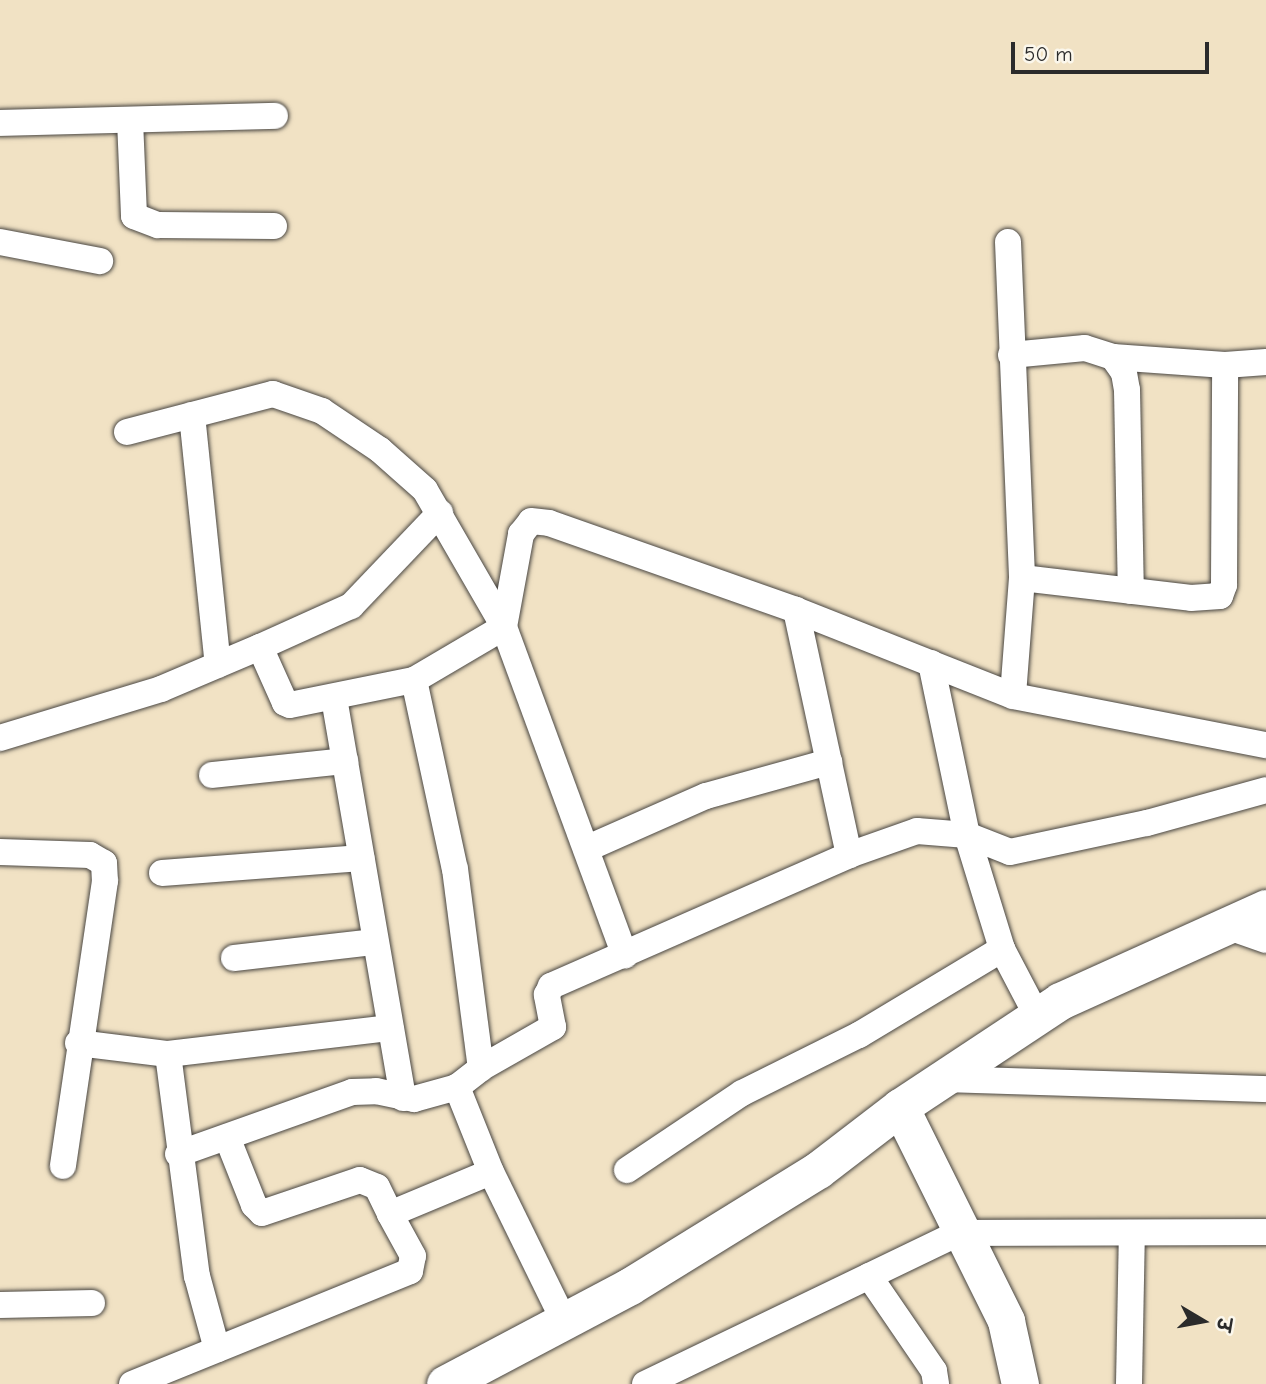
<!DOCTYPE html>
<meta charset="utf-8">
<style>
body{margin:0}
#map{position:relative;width:1266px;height:1384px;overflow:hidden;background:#f1e2c4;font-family:"Comic Neue","Playpen Sans Deva",sans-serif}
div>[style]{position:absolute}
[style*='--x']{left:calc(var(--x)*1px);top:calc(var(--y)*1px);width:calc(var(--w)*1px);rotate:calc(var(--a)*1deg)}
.roads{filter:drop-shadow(0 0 2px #494642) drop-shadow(0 0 2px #494642)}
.street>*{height:26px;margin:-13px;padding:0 13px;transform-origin:13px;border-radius:13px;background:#fff}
.secondary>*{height:37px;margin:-18.5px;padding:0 18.5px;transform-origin:18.5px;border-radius:18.5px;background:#fff}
span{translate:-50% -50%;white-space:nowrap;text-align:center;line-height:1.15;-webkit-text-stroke:6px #fbf7ec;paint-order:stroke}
.north{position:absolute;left:1168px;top:1286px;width:70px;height:70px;-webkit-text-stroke:5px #fbf7ec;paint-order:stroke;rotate:100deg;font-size:19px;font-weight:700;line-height:28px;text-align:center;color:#2b2b2b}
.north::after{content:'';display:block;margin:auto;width:24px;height:32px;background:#2b2b2b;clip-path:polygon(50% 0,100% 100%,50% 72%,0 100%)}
.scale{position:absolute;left:1011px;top:42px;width:198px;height:32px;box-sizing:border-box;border:4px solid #2b2b2b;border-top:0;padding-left:9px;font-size:21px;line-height:24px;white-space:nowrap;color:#2b2b2b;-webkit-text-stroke:5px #fbf7ec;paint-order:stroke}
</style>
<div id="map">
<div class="roads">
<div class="street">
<div style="--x:130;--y:120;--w:96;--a:87.6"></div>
<div style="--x:134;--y:216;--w:26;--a:21"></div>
<div style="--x:158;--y:225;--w:116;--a:0.5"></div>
<div style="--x:0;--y:123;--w:275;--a:-1.5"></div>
<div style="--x:0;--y:242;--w:102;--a:10.8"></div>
<div style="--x:1008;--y:242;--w:336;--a:87.6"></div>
<div style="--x:1022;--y:578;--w:118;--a:94.4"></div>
<div style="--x:1011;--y:355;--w:74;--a:-5.4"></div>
<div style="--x:1085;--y:348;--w:29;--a:18"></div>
<div style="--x:1113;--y:357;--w:112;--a:4.1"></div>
<div style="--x:1113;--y:357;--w:19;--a:55"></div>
<div style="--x:1124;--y:373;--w:17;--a:80"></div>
<div style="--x:1127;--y:390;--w:201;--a:88.9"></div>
<div style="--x:192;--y:415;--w:251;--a:84.1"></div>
<div style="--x:127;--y:432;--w:151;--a:-14.6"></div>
<div style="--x:273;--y:394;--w:52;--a:19.1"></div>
<div style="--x:322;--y:411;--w:70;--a:33.9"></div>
<div style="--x:380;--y:450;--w:60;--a:41.6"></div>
<div style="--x:425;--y:490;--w:158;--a:60"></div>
<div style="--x:504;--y:627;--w:350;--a:69.8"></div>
<div style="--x:1022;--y:578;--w:170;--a:6.7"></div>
<div style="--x:1191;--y:598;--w:29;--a:-4"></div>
<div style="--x:1220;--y:596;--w:12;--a:-70"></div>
<div style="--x:1224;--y:585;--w:220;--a:-89.7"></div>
<div style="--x:1225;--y:365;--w:41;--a:-4.2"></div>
<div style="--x:796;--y:610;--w:251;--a:77.8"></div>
<div style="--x:260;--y:647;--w:100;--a:-24.3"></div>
<div style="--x:351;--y:606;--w:129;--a:-46.3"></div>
<div style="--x:931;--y:663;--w:176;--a:78.2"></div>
<div style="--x:967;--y:835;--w:119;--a:72.9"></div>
<div style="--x:414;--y:680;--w:193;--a:77.8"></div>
<div style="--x:455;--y:869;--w:201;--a:82.6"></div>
<div style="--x:334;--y:698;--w:406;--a:80.2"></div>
<div style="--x:0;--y:738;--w:168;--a:-16.9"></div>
<div style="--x:161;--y:689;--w:108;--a:-23"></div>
<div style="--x:260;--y:647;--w:61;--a:65.9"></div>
<div style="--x:285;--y:703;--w:5;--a:22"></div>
<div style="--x:290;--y:705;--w:126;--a:-11.4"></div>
<div style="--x:414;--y:680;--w:104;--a:-30.5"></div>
<div style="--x:504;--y:627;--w:95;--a:-79.6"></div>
<div style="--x:521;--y:534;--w:16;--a:-52"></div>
<div style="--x:531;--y:521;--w:18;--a:6"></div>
<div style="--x:549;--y:523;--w:262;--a:19.4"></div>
<div style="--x:796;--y:610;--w:233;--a:21.6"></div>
<div style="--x:1013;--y:696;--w:258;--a:11"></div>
<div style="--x:212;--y:775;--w:134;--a:-6"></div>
<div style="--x:588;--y:848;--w:129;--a:-23.8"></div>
<div style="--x:706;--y:796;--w:128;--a:-15.5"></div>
<div style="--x:0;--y:852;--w:90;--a:1.9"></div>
<div style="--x:90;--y:855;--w:16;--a:30"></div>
<div style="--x:104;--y:863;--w:18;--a:87"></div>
<div style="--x:105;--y:881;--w:288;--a:98.4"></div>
<div style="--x:162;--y:873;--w:200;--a:-4.3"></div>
<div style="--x:1226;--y:926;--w:42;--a:19.3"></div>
<div style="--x:234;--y:958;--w:142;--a:-6.5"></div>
<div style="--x:78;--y:1043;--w:91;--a:7"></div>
<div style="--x:168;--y:1054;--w:224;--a:-6.7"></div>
<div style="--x:168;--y:1054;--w:224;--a:82.6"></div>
<div style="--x:197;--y:1276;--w:76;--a:74.7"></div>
<div style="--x:941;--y:1079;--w:325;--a:1.8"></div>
<div style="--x:227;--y:1137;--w:73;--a:68.3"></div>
<div style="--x:254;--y:1205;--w:11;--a:45"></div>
<div style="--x:262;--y:1213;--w:103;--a:-18.6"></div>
<div style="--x:360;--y:1180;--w:18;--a:22"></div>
<div style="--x:377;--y:1187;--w:30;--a:64"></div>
<div style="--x:178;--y:1154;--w:185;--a:-19.6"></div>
<div style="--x:352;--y:1092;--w:24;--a:-2"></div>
<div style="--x:376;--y:1091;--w:39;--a:12"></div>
<div style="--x:414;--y:1099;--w:45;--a:-15.6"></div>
<div style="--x:627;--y:1170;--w:138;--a:-33.8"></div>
<div style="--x:742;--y:1093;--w:131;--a:-26.4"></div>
<div style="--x:859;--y:1035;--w:167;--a:-31"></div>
<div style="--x:1002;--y:949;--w:76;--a:62.4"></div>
<div style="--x:491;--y:1172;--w:166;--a:63.9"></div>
<div style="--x:869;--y:1276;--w:115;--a:55.6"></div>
<div style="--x:934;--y:1371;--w:13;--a:81"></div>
<div style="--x:0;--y:1305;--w:92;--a:-1.2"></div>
<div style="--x:132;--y:1384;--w:300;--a:-22.1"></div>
<div style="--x:410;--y:1271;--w:15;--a:-79"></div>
<div style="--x:413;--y:1256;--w:48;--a:-118.7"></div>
<div style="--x:390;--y:1214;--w:109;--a:-22.6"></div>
<div style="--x:491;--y:1172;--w:92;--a:-111.8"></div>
<div style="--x:457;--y:1087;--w:31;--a:-38"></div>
<div style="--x:481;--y:1068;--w:83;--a:-29.7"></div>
<div style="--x:553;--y:1027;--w:33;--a:-101"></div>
<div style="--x:547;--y:995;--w:10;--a:-66"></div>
<div style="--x:551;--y:986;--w:326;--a:-23.7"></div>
<div style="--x:849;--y:855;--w:72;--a:-19.4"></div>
<div style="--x:917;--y:831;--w:50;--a:4.6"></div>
<div style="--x:967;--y:835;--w:46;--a:21.6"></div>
<div style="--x:1010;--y:852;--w:140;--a:-12"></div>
<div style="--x:1147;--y:823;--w:123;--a:-15.5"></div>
<div style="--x:645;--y:1384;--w:348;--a:-25.7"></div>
<div style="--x:959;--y:1233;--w:307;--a:-0.2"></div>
<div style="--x:1129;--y:1384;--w:151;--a:-88.9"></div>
</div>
<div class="secondary">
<div style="--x:900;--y:1107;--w:239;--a:63.6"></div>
<div style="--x:1006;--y:1321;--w:65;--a:77.5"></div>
<div style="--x:445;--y:1384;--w:209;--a:-27.9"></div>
<div style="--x:630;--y:1286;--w:221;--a:-31.7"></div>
<div style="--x:818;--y:1170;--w:103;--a:-37.5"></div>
<div style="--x:900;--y:1107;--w:192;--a:-33.5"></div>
<div style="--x:1060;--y:1001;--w:226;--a:-24.3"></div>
</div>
</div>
<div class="north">उ</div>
<div class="scale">50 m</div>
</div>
